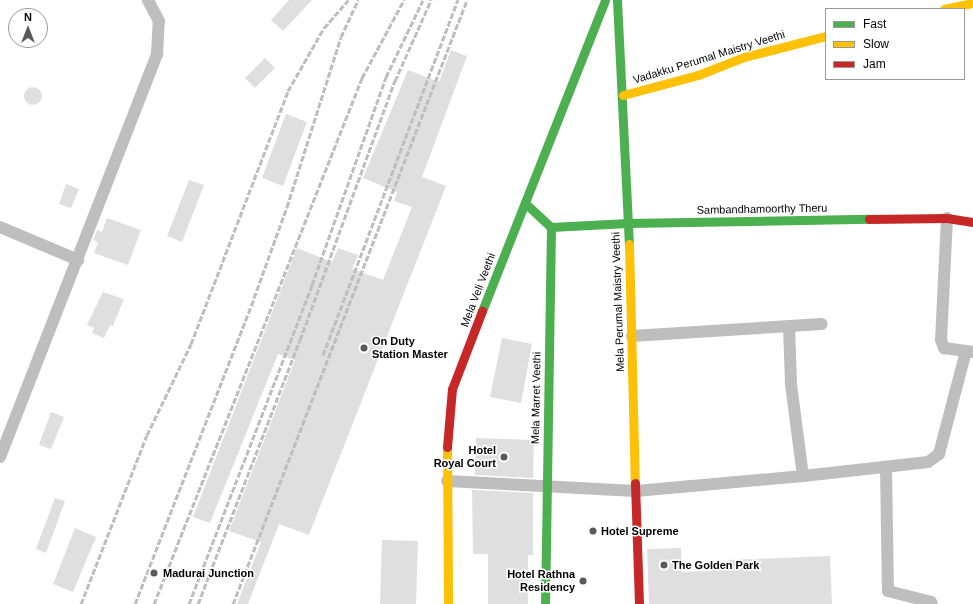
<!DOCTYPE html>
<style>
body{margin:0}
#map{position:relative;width:973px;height:604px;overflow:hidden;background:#fff;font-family:Arial,sans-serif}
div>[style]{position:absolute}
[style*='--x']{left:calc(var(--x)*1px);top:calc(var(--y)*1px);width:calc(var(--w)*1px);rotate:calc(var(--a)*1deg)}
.building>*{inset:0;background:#dfdfdf}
.round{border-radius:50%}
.street>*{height:12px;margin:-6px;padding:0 6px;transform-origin:6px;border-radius:6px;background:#bebebe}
.fast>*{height:9px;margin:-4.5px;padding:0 4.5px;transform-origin:4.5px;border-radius:4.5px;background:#4caf50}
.slow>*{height:9px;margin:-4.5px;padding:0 4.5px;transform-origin:4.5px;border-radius:4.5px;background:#ffc107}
.jam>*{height:9px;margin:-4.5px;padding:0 4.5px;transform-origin:4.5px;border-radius:4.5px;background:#c62828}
.rail>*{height:3px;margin-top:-1.5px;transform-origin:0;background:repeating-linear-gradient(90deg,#bebebe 0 6px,transparent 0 8px)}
.dots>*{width:11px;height:11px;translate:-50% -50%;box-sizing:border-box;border:2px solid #fff;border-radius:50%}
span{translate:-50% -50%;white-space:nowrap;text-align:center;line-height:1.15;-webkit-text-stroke:3px #fff;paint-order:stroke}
.street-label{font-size:11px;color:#000}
.poi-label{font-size:11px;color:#000;font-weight:700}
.left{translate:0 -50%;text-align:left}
.right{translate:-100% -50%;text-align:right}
.legend{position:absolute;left:825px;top:8px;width:140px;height:72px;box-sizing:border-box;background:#fff;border:1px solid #999;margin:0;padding:5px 7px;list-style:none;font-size:12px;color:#000}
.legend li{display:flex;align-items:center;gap:8px;height:20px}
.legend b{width:20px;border:1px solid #999}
.north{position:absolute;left:8px;top:8px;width:40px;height:40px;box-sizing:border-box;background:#fff;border:1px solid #999;border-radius:50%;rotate:0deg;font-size:11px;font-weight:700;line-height:16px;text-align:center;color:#000}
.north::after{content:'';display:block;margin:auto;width:14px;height:18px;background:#595959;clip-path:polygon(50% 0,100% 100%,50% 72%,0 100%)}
</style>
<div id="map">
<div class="building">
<div style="clip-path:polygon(289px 0,312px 0,283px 31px,271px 20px)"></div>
<div style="clip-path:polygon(451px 50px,467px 56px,422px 177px,446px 186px,309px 535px,279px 524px,248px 604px,237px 604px,261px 542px,229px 531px,295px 360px,278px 354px,210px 523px,193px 517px,297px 248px,332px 262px,338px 248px,358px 255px,352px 269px,383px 280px,412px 207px,394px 201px,397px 192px,363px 178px,408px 70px,439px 82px)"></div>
<div style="clip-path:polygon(265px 58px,275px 68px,255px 88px,245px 78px)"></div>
<div class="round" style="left:24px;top:87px;width:18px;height:18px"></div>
<div style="clip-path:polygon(286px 114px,307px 122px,283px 186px,262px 178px)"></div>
<div style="clip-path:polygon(189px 180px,204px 185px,182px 242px,167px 236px)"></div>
<div style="clip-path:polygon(66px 184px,79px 189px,71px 208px,59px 204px)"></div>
<div style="clip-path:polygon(107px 218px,141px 230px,128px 265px,94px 253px,98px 242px,93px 240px,97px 230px,102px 232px)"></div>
<div style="clip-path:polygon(103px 292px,124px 299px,113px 326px,110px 325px,104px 338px,92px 333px,94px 328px,87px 325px)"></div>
<div style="clip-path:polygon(502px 338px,532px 344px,521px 403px,490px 397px)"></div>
<div style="clip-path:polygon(51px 412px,64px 417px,51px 449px,39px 445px)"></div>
<div style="clip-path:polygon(476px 438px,534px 440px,533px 478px,475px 475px)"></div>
<div style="clip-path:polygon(472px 490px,533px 493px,533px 555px,528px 555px,528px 604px,488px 604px,488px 554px,473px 554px)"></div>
<div style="clip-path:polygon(55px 498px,65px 501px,46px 553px,36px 549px)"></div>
<div style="clip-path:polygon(75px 528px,96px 537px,73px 592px,53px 584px)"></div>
<div style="clip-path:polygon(382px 540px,418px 541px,416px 604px,380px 604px)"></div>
<div style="clip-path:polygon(681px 548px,682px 572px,713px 571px,713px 568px,729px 567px,729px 560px,830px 556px,832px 604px,649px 604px,647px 549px)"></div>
</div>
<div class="street">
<div style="--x:947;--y:218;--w:122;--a:92.8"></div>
<div style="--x:941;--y:340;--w:9;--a:69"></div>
<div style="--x:944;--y:348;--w:22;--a:8"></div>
<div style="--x:0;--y:227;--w:85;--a:22.9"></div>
<div style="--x:789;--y:326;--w:58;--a:88"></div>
<div style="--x:791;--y:384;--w:93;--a:82.6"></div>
<div style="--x:632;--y:336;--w:190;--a:-3.6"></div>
<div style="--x:0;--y:457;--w:433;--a:-68.7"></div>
<div style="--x:157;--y:54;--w:33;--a:-87"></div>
<div style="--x:159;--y:21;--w:24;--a:-118"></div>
<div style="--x:886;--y:467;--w:124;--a:89.1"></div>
<div style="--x:888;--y:591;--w:44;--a:14.3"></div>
<div style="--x:931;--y:602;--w:2;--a:63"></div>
<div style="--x:447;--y:481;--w:189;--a:3"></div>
<div style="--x:636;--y:491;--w:168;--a:-5.1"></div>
<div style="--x:803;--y:476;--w:126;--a:-6.4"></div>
<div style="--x:928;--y:462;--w:14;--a:-36"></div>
<div style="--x:939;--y:454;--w:106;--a:-75.3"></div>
<div style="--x:966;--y:351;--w:7;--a:8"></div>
</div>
<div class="fast">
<div style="--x:617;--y:0;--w:244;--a:87.2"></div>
<div style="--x:525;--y:203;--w:35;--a:43"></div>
<div style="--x:551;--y:227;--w:377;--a:90.9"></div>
<div style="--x:551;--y:227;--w:77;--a:-3"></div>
<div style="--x:628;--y:223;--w:241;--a:-1"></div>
<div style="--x:482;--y:311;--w:334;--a:-68.4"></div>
</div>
<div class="slow">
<div style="--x:944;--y:9;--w:30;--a:-12"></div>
<div style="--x:623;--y:95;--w:78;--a:-14.9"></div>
<div style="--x:698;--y:75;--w:49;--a:-21.4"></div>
<div style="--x:744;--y:57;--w:85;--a:-14.4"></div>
<div style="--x:629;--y:244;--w:239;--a:88.6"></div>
<div style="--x:447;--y:447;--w:157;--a:89.6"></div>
</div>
<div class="jam">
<div style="--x:869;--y:219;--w:78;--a:-0.7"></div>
<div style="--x:947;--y:218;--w:26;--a:9"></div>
<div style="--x:447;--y:447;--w:58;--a:-85.1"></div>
<div style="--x:452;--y:389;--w:84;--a:-69"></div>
<div style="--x:635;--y:483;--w:121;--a:88.1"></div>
</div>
<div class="rail">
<div style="--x:323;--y:355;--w:380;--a:-69.2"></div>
<div style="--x:81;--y:604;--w:181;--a:-68.7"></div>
<div style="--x:147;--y:435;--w:101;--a:-64.2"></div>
<div style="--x:191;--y:344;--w:271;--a:-69"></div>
<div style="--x:288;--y:91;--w:73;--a:-60.3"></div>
<div style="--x:324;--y:28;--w:37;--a:-49"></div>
<div style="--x:135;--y:604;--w:328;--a:-68.7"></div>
<div style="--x:254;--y:298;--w:97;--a:-70.1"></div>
<div style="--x:287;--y:207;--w:178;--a:-72.4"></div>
<div style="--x:341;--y:37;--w:41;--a:-65.3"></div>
<div style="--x:154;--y:604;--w:566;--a:-68.42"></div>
<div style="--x:362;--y:78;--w:89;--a:-61.7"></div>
<div style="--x:189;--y:604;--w:342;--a:-68.9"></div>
<div style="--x:312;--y:285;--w:221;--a:-70.4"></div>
<div style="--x:386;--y:77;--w:85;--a:-64.3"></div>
<div style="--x:198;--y:604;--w:283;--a:-68.9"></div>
<div style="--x:300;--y:340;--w:276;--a:-69.9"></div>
<div style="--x:395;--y:81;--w:89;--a:-66"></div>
<div style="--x:233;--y:604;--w:648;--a:-68.82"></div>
</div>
<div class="dots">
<div style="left:364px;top:348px;background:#595959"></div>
<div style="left:504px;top:457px;background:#595959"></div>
<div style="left:593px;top:531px;background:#595959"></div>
<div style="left:664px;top:565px;background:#595959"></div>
<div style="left:154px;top:573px;background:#595959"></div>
<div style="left:583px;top:581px;background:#595959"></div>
</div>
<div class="street-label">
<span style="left:709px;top:57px;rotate:-17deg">Vadakku Perumal Maistry Veethi</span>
<span style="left:762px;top:209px;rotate:-1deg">Sambandhamoorthy Theru</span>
<span style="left:478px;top:290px;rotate:-69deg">Mela Veli Veethi</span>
<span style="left:618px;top:302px;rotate:-92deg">Mela Perumal Maistry Veethi</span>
<span style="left:536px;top:398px;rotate:-89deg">Mela Marret Veethi</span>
</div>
<div class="poi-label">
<span class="left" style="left:372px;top:348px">On Duty<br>Station Master</span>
<span class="right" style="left:496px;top:457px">Hotel<br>Royal Court</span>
<span class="left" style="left:601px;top:531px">Hotel Supreme</span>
<span class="left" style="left:672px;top:565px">The Golden Park</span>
<span class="left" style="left:163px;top:573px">Madurai Junction</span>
<span class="right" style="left:575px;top:581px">Hotel Rathna<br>Residency</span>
</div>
<ul class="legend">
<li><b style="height:5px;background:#4caf50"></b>Fast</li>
<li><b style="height:5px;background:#ffc107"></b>Slow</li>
<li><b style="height:5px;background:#c62828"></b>Jam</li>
</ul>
<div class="north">N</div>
</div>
